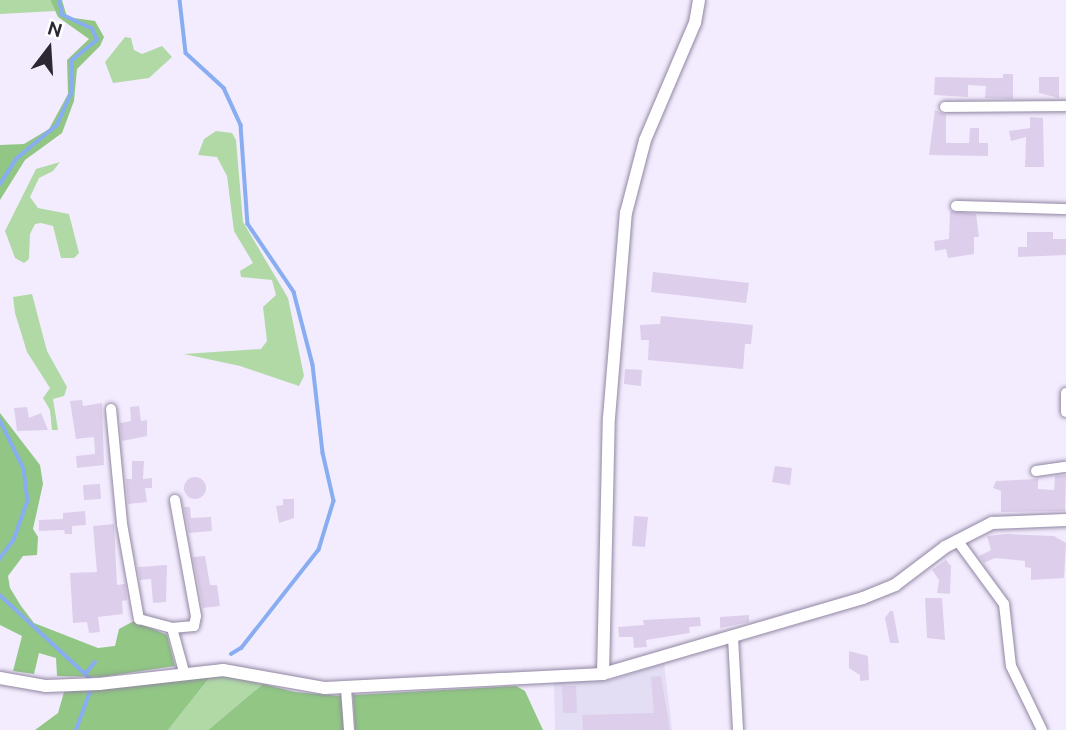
<!DOCTYPE html>
<style>
body{margin:0}
#map{position:relative;width:1066px;height:730px;overflow:hidden;background:#f3ecfe;font-family:Ubuntu,sans-serif}
div>[style]{position:absolute}
[style*='--x']{left:calc(var(--x)*1px);top:calc(var(--y)*1px);width:calc(var(--w)*1px);rotate:calc(var(--a)*1deg)}
.education>*{inset:0;background:#e3def4}
.green>*{inset:0;background:#b0d9a6}
.forest>*{inset:0;background:#91c684}
.stream>*{height:3.5px;margin:-1.75px;padding:0 1.75px;transform-origin:1.75px;border-radius:1.75px;background:#89adf1}
.building>*{inset:0;background:#ddcfec}
.round{border-radius:50%}
.roads{filter:drop-shadow(0 0 2px #9186a2) drop-shadow(0 0 2px #9186a2)}
.minor>*{height:10px;margin:-5px;padding:0 5px;transform-origin:5px;border-radius:5px;background:#fff}
.tertiary>*{height:12px;margin:-6px;padding:0 6px;transform-origin:6px;border-radius:6px;background:#fff}
span{translate:-50% -50%;white-space:nowrap;text-align:center;line-height:1.15;-webkit-text-stroke:6px #fff;paint-order:stroke}
.north{position:absolute;left:14px;top:14px;width:70px;height:70px;-webkit-text-stroke:5px #fff;paint-order:stroke;rotate:17deg;font-size:19px;font-weight:700;line-height:28px;text-align:center;color:#2c2733}
.north::after{content:'';display:block;margin:auto;width:24px;height:32px;background:#2c2733;clip-path:polygon(50% 0,100% 100%,50% 72%,0 100%)}
</style>
<div id="map">
<div class="education">
<div style="clip-path:polygon(664px 663px,672px 730px,555px 730px,554px 681px,612px 680px)"></div>
</div>
<div class="green">
<div style="clip-path:polygon(0 0,50px 0,55px 11px,0 14px)"></div>
<div style="clip-path:polygon(125px 37px,131px 38px,134px 50px,142px 54px,162px 46px,172px 57px,149px 78px,113px 83px,105px 62px)"></div>
<div style="clip-path:polygon(216px 131px,232px 133px,236px 140px,243px 222px,288px 298px,304px 376px,299px 386px,240px 366px,184px 354px,261px 349px,267px 341px,263px 307px,276px 295px,272px 280px,241px 277px,240px 271px,253px 263px,234px 231px,227px 176px,217px 157px,198px 155px,204px 139px)"></div>
<div style="clip-path:polygon(60px 162px,53px 171px,39px 178px,30px 197px,38px 208px,69px 214px,79px 253px,74px 258px,61px 258px,53px 226px,41px 223px,35px 224px,30px 234px,29px 259px,24px 263px,15px 258px,5px 231px,36px 169px)"></div>
<div style="clip-path:polygon(32px 294px,47px 351px,67px 387px,64px 396px,53px 399px,58px 430px,52px 430px,50px 410px,43px 398px,50px 388px,27px 352px,15px 313px,13px 297px)"></div>
<div style="clip-path:polygon(228px 676px,263px 684px,208px 730px,168px 730px,210px 677px)"></div>
</div>
<div class="forest">
<div style="clip-path:polygon(50px 0,62px 0,67px 17px,95px 21px,104px 37px,100px 46px,77px 69px,74px 101px,62px 133px,25px 160px,0 200px,0 145px,24px 144px,49px 129px,68px 94px,67px 60px,89px 39px,58px 17px)"></div>
<div style="clip-path:polygon(0 413px,40px 465px,43px 484px,33px 529px,38px 537px,37px 555px,23px 556px,8px 576px,10px 588px,21px 606px,34px 623px,98px 648px,115px 646px,119px 629px,134px 621px,167px 635px,175px 666px,101px 677px,57px 676px,56px 658px,39px 653px,34px 674px,13px 671px,22px 636px,0 625px)"></div>
<div style="clip-path:polygon(210px 677px,168px 730px,35px 730px,58px 713px,64px 692px)"></div>
<div style="clip-path:polygon(263px 684px,295px 692px,341px 696px,344px 730px,208px 730px)"></div>
<div style="clip-path:polygon(516px 686px,525px 691px,543px 730px,355px 730px,353px 695px)"></div>
</div>
<div class="stream">
<div style="--x:180;--y:0;--w:53;--a:83.5"></div>
<div style="--x:186;--y:53;--w:52;--a:42.6"></div>
<div style="--x:224;--y:88;--w:41;--a:65.3"></div>
<div style="--x:241;--y:125;--w:99;--a:86"></div>
<div style="--x:248;--y:224;--w:82;--a:55.9"></div>
<div style="--x:294;--y:292;--w:75;--a:75.4"></div>
<div style="--x:313;--y:365;--w:89;--a:83.5"></div>
<div style="--x:323;--y:453;--w:49;--a:77.1"></div>
<div style="--x:334;--y:501;--w:51;--a:107"></div>
<div style="--x:319;--y:550;--w:125;--a:128.2"></div>
<div style="--x:242;--y:648;--w:12;--a:149"></div>
<div style="--x:0;--y:184;--w:30;--a:-57"></div>
<div style="--x:16;--y:159;--w:53;--a:-39.7"></div>
<div style="--x:57;--y:125;--w:35;--a:-66"></div>
<div style="--x:71;--y:93;--w:33;--a:-88"></div>
<div style="--x:72;--y:60;--w:32;--a:-39"></div>
<div style="--x:97;--y:40;--w:12;--a:-114"></div>
<div style="--x:92;--y:29;--w:33;--a:-155"></div>
<div style="--x:62;--y:15;--w:15;--a:-101"></div>
<div style="--x:0;--y:420;--w:55;--a:63.9"></div>
<div style="--x:24;--y:469;--w:32;--a:83"></div>
<div style="--x:28;--y:501;--w:41;--a:109.7"></div>
<div style="--x:14;--y:540;--w:24;--a:126"></div>
<div style="--x:0;--y:595;--w:127;--a:42.8"></div>
<div style="--x:86;--y:673;--w:14;--a:-51"></div>
<div style="--x:76;--y:730;--w:44;--a:-69.9"></div>
</div>
<div class="building">
<div style="clip-path:polygon(1003px 74px,1013px 74px,1013px 99px,985px 98px,986px 86px,968px 85px,968px 97px,934px 95px,935px 77px,992px 78px,1003px 78px)"></div>
<div style="clip-path:polygon(1039px 77px,1059px 77px,1059px 98px,1039px 93px)"></div>
<div style="clip-path:polygon(935px 110px,946px 115px,946px 143px,969px 143px,970px 128px,979px 128px,979px 143px,988px 143px,988px 156px,929px 155px)"></div>
<div style="clip-path:polygon(1030px 117px,1043px 118px,1044px 167px,1025px 167px,1026px 137px,1011px 141px,1009px 131px,1030px 128px)"></div>
<div style="clip-path:polygon(950px 211px,976px 214px,979px 237px,974px 237px,974px 254px,948px 258px,946px 249px,935px 251px,934px 241px,949px 239px)"></div>
<div style="clip-path:polygon(1027px 232px,1053px 232px,1053px 239px,1066px 239px,1066px 255px,1018px 257px,1018px 247px,1027px 247px)"></div>
<div style="clip-path:polygon(653px 272px,749px 283px,746px 303px,651px 292px)"></div>
<div style="clip-path:polygon(661px 316px,753px 325px,751px 344px,745px 344px,743px 369px,648px 360px,649px 340px,641px 340px,640px 325px,660px 324px)"></div>
<div style="clip-path:polygon(625px 369px,642px 370px,641px 386px,624px 384px)"></div>
<div style="clip-path:polygon(82px 400px,83px 406px,102px 403px,104px 465px,77px 468px,76px 456px,95px 454px,94px 437px,76px 439px,70px 401px)"></div>
<div style="clip-path:polygon(139px 406px,141px 421px,147px 420px,147px 436px,122px 441px,120px 423px,131px 421px,130px 407px)"></div>
<div style="clip-path:polygon(27px 407px,29px 418px,41px 413px,48px 430px,17px 431px,14px 408px)"></div>
<div style="clip-path:polygon(132px 461px,144px 461px,143px 479px,152px 478px,152px 488px,145px 488px,147px 502px,128px 504px,126px 479px,132px 479px)"></div>
<div style="clip-path:polygon(775px 466px,792px 468px,790px 485px,772px 482px)"></div>
<div style="clip-path:polygon(1066px 475px,1065px 511px,1001px 512px,1001px 491px,993px 488px,996px 481px,1038px 479px,1038px 489px,1054px 490px,1055px 476px)"></div>
<div class="round" style="left:184px;top:477px;width:22px;height:22px"></div>
<div style="clip-path:polygon(100px 484px,101px 499px,84px 500px,83px 485px)"></div>
<div style="clip-path:polygon(283px 499px,294px 499px,294px 518px,279px 523px,276px 506px,283px 505px)"></div>
<div style="clip-path:polygon(184px 507px,190px 507px,191px 518px,211px 517px,212px 531px,189px 533px)"></div>
<div style="clip-path:polygon(85px 511px,86px 525px,72px 526px,72px 534px,65px 534px,64px 530px,39px 531px,39px 520px,63px 519px,63px 513px)"></div>
<div style="clip-path:polygon(634px 516px,648px 517px,645px 547px,632px 546px)"></div>
<div style="clip-path:polygon(114px 524px,117px 585px,125px 584px,127px 600px,122px 601px,123px 614px,98px 617px,100px 632px,89px 633px,87px 622px,73px 623px,70px 573px,97px 572px,93px 526px)"></div>
<div style="clip-path:polygon(1006px 534px,1054px 536px,1066px 543px,1064px 578px,1031px 580px,1031px 568px,1025px 567px,1025px 561px,995px 558px,984px 563px,979px 556px,991px 550px,987px 536px)"></div>
<div style="clip-path:polygon(205px 556px,210px 585px,217px 585px,220px 606px,203px 608px,193px 557px)"></div>
<div style="clip-path:polygon(946px 560px,951px 566px,950px 594px,937px 593px,939px 580px,932px 570px)"></div>
<div style="clip-path:polygon(167px 565px,166px 602px,153px 603px,151px 579px,140px 580px,138px 567px)"></div>
<div style="clip-path:polygon(925px 598px,942px 598px,945px 640px,927px 638px)"></div>
<div style="clip-path:polygon(890px 611px,893px 611px,899px 643px,890px 643px,885px 618px)"></div>
<div style="clip-path:polygon(749px 615px,749px 622px,720px 628px,720px 617px)"></div>
<div style="clip-path:polygon(700px 617px,701px 626px,689px 627px,690px 633px,646px 640px,647px 647px,634px 648px,633px 637px,619px 637px,618px 627px,644px 625px,643px 620px)"></div>
<div style="clip-path:polygon(849px 651px,868px 656px,869px 680px,860px 681px,860px 675px,849px 668px)"></div>
<div style="clip-path:polygon(661px 676px,670px 730px,583px 730px,582px 715px,654px 713px,651px 677px)"></div>
<div style="clip-path:polygon(562px 686px,576px 686px,577px 713px,563px 713px)"></div>
</div>
<div class="roads">
<div class="minor">
<div style="--x:945;--y:107;--w:121;--a:-0.5"></div>
<div style="--x:956;--y:206;--w:110;--a:1.6"></div>
<div style="--x:1066;--y:393;--w:19;--a:90"></div>
<div style="--x:111;--y:409;--w:116;--a:84.5"></div>
<div style="--x:122;--y:524;--w:97;--a:79.9"></div>
<div style="--x:139;--y:619;--w:34;--a:15"></div>
<div style="--x:172;--y:628;--w:46;--a:74.7"></div>
<div style="--x:1036;--y:471;--w:30;--a:-8"></div>
<div style="--x:957;--y:540;--w:79;--a:53.7"></div>
<div style="--x:1004;--y:604;--w:62;--a:83.6"></div>
<div style="--x:1011;--y:666;--w:71;--a:64.2"></div>
<div style="--x:172;--y:628;--w:22;--a:-5"></div>
<div style="--x:194;--y:626;--w:10;--a:-79"></div>
<div style="--x:196;--y:616;--w:118;--a:-100.3"></div>
<div style="--x:733;--y:637;--w:93;--a:86.9"></div>
<div style="--x:346;--y:688;--w:42;--a:85.9"></div>
</div>
<div class="tertiary">
<div style="--x:603;--y:674;--w:256;--a:-88.7"></div>
<div style="--x:609;--y:418;--w:206;--a:-85.3"></div>
<div style="--x:626;--y:213;--w:75;--a:-75.4"></div>
<div style="--x:645;--y:140;--w:127;--a:-66.9"></div>
<div style="--x:695;--y:23;--w:23;--a:-80"></div>
<div style="--x:0;--y:678;--w:47;--a:9.9"></div>
<div style="--x:46;--y:686;--w:53;--a:-2.2"></div>
<div style="--x:99;--y:684;--w:125;--a:-6.4"></div>
<div style="--x:223;--y:670;--w:104;--a:10"></div>
<div style="--x:325;--y:688;--w:278;--a:-2.9"></div>
<div style="--x:603;--y:674;--w:271;--a:-16.3"></div>
<div style="--x:863;--y:598;--w:35;--a:-22"></div>
<div style="--x:895;--y:585;--w:63;--a:-37.2"></div>
<div style="--x:945;--y:547;--w:53;--a:-27.1"></div>
<div style="--x:992;--y:523;--w:74;--a:-2.3"></div>
</div>
</div>
<div class="north">N</div>
</div>
